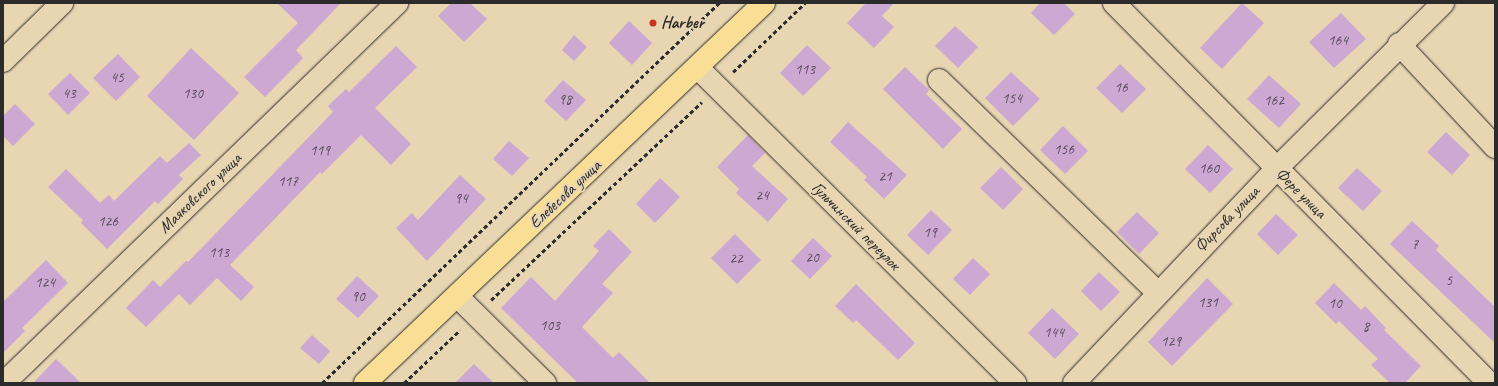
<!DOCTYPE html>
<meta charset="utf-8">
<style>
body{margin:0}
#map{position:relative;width:1498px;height:386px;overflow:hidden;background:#e8d5b2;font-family:Caveat,sans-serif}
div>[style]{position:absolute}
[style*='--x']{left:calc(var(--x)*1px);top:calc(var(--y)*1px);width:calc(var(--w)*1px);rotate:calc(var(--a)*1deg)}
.building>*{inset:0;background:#cca8d2}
.path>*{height:2.5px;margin-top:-1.25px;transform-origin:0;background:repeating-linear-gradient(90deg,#2b2b2b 0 4px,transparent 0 7px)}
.roads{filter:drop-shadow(0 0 1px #2b2b2b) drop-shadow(0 0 1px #2b2b2b)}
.minor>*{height:22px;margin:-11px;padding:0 11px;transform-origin:11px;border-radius:11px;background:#e8d5b2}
.primary>*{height:22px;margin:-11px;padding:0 11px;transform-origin:11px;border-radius:11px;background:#f9df96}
.dots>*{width:11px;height:11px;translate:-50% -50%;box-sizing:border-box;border:2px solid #e8d5b2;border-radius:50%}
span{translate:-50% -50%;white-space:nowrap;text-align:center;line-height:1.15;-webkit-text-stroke:4px #e8d5b2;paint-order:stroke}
.number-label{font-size:15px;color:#534a55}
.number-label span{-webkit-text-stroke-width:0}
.poi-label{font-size:17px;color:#2b2b2b;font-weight:700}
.left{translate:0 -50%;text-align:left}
.street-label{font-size:17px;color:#2b2b2b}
.frame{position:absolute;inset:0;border:4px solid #2b2b2b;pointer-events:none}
</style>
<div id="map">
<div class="building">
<div style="clip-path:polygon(277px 3px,341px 3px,296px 50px,303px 58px,265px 97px,244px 77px,298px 23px)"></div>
<div style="clip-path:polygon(451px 3px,470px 3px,487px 19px,464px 42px,438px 16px)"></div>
<div style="clip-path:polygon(866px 3px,894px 3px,882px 16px,894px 27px,874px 48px,847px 23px)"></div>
<div style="clip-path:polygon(1040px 3px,1064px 3px,1075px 14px,1054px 35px,1031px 13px)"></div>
<div style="clip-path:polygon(1242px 3px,1264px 23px,1222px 69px,1200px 48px)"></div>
<div style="clip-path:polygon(1341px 13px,1366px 39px,1334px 68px,1309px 42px)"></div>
<div style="clip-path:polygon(629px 21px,652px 43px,632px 65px,609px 43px)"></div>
<div style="clip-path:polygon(955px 26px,978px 47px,958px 68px,935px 46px)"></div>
<div style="clip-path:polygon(574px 35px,587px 47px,574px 61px,562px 50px)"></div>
<div style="clip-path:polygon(807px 45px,831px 68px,803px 96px,780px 73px)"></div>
<div style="clip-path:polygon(396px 46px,417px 67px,375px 108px,411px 144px,391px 165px,361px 135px,322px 174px,320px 172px,230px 265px,254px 287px,241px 301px,217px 278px,190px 305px,179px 294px,146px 327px,126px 308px,153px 280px,160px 287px,186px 261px,188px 262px,333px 112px,328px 106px,346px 89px,349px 92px)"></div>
<div style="clip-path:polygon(191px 48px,239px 93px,194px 140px,147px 96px)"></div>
<div style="clip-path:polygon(118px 54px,140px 77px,116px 101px,93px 78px)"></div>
<div style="clip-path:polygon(1120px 64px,1146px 89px,1122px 113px,1096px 88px)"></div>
<div style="clip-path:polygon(905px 67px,929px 90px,926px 94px,962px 129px,943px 149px,883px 89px)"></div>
<div style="clip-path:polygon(1011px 72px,1040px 99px,1013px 126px,985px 98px)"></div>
<div style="clip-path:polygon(70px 73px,90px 93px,68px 115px,48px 94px)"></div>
<div style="clip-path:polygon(1269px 75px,1301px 104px,1279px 128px,1247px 99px)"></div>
<div style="clip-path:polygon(563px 80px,586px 100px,566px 121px,544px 101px)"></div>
<div style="clip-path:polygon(15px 104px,35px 124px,13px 146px,3px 136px,3px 116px)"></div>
<div style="clip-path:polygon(848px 122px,907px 175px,884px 199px,864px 180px,867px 177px,830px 142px)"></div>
<div style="clip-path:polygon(1063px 126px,1088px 151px,1065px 174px,1040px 150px)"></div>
<div style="clip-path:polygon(1446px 132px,1470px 155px,1452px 175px,1427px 152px)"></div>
<div style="clip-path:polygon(748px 135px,765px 153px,752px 166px,788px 199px,768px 222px,736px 193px,739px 189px,717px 167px)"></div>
<div style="clip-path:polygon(509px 141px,529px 158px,512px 176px,493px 159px)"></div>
<div style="clip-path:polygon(189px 143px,201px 155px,179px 175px,183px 179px,158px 204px,155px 201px,107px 249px,81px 223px,83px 220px,48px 187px,66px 169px,100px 203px,109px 195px,114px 201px,160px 156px,167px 163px)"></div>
<div style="clip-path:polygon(1208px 145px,1233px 169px,1210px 193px,1185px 169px)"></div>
<div style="clip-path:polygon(1001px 167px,1023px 189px,1003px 210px,980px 188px)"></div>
<div style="clip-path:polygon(1357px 168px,1382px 191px,1363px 211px,1338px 188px)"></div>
<div style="clip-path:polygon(460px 175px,486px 199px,427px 261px,396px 228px,412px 213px,418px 220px)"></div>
<div style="clip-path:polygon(660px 178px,680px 197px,655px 223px,636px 204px)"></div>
<div style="clip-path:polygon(931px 210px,952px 230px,928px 255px,907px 235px)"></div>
<div style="clip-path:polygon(1137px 212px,1159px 233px,1139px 254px,1117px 232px)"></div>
<div style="clip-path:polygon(1276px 214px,1298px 235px,1278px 255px,1257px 234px)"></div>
<div style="clip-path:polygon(1412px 221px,1439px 246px,1436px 250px,1495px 307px,1495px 343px,1390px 244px)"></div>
<div style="clip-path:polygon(609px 229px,632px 252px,602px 284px,613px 293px,582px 327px,613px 358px,619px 352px,650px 383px,578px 383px,501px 308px,531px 277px,555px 301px,599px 251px,593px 246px)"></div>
<div style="clip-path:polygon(735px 234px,761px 260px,737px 284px,711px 258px)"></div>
<div style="clip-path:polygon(813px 238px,832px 256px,810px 279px,791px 261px)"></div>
<div style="clip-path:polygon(973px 258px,990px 274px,970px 295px,953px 279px)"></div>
<div style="clip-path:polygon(46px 260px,68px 283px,22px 328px,25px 331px,3px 353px,3px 302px)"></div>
<div style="clip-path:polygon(1099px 272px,1120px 292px,1101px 311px,1081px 291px)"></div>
<div style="clip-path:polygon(357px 276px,379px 296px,358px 318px,336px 299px)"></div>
<div style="clip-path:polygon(1207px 278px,1233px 304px,1172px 366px,1148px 342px)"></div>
<div style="clip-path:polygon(1334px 283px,1361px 310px,1365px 306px,1386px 328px,1384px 330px,1421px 366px,1405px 383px,1390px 383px,1371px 365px,1378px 359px,1339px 321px,1336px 324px,1315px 303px)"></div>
<div style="clip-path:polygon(856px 284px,915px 343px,898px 360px,856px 320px,853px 323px,835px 306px)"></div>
<div style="clip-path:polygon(1052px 308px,1079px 334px,1055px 359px,1028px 333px)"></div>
<div style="clip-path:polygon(312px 335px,330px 351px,319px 364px,300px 348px)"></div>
<div style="clip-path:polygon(56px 359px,81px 383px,33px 383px)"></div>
<div style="clip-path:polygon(474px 364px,494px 383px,455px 383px)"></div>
</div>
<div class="path">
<div style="--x:733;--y:72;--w:100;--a:-43.8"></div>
<div style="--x:491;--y:300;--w:289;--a:-43.2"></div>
<div style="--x:322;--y:383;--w:550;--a:-43.75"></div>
<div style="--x:404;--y:383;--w:77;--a:-43.4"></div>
</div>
<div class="roads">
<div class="minor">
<div style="--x:1114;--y:3;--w:534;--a:45.38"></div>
<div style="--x:1399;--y:44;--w:141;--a:47"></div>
<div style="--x:3;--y:61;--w:83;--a:-44.5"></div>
<div style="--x:698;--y:68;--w:447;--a:44.8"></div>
<div style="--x:939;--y:80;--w:304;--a:44.2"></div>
<div style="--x:457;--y:296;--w:124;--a:44.7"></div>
<div style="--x:4;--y:383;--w:547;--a:-44.04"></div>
<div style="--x:1074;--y:383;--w:296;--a:-46.6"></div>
<div style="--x:1277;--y:168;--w:234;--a:-44.8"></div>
</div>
<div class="primary">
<div style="--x:365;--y:383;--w:551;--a:-43.6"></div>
</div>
</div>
<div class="dots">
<div style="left:653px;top:23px;background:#c8321e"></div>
</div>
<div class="number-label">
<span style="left:1338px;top:41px">164</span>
<span style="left:805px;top:70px">113</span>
<span style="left:117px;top:78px">45</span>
<span style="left:1121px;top:88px">16</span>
<span style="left:69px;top:94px">43</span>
<span style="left:193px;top:94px">130</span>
<span style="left:1012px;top:99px">154</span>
<span style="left:565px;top:100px">98</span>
<span style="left:1274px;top:101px">162</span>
<span style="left:1064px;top:150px">156</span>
<span style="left:320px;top:151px">119</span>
<span style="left:1209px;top:169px">160</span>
<span style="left:885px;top:177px">21</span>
<span style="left:288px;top:182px">117</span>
<span style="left:762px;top:196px">24</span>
<span style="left:461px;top:199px">94</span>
<span style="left:108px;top:222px">126</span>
<span style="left:930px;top:233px">19</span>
<span style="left:1415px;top:245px">7</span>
<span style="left:219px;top:253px">113</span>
<span style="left:812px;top:258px">20</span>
<span style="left:736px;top:259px">22</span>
<span style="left:1449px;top:281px">5</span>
<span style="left:45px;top:283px">124</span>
<span style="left:358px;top:297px">90</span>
<span style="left:1208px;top:303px">131</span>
<span style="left:1335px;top:304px">10</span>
<span style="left:550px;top:326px">103</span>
<span style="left:1366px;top:327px">8</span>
<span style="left:1054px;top:333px">144</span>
<span style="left:1171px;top:342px">129</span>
</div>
<div class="poi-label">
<span class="left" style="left:661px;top:23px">Harber</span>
</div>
<div class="street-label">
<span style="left:200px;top:193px;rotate:-44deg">Маяковского улица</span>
<span style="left:1301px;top:193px;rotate:45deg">Фере улица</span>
<span style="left:565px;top:194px;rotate:-43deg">Елебесова улица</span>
<span style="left:1227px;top:219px;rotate:-46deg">Фирсова улица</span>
<span style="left:856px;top:226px;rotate:45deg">Гульчинский переулок</span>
</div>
<div class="frame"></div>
</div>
